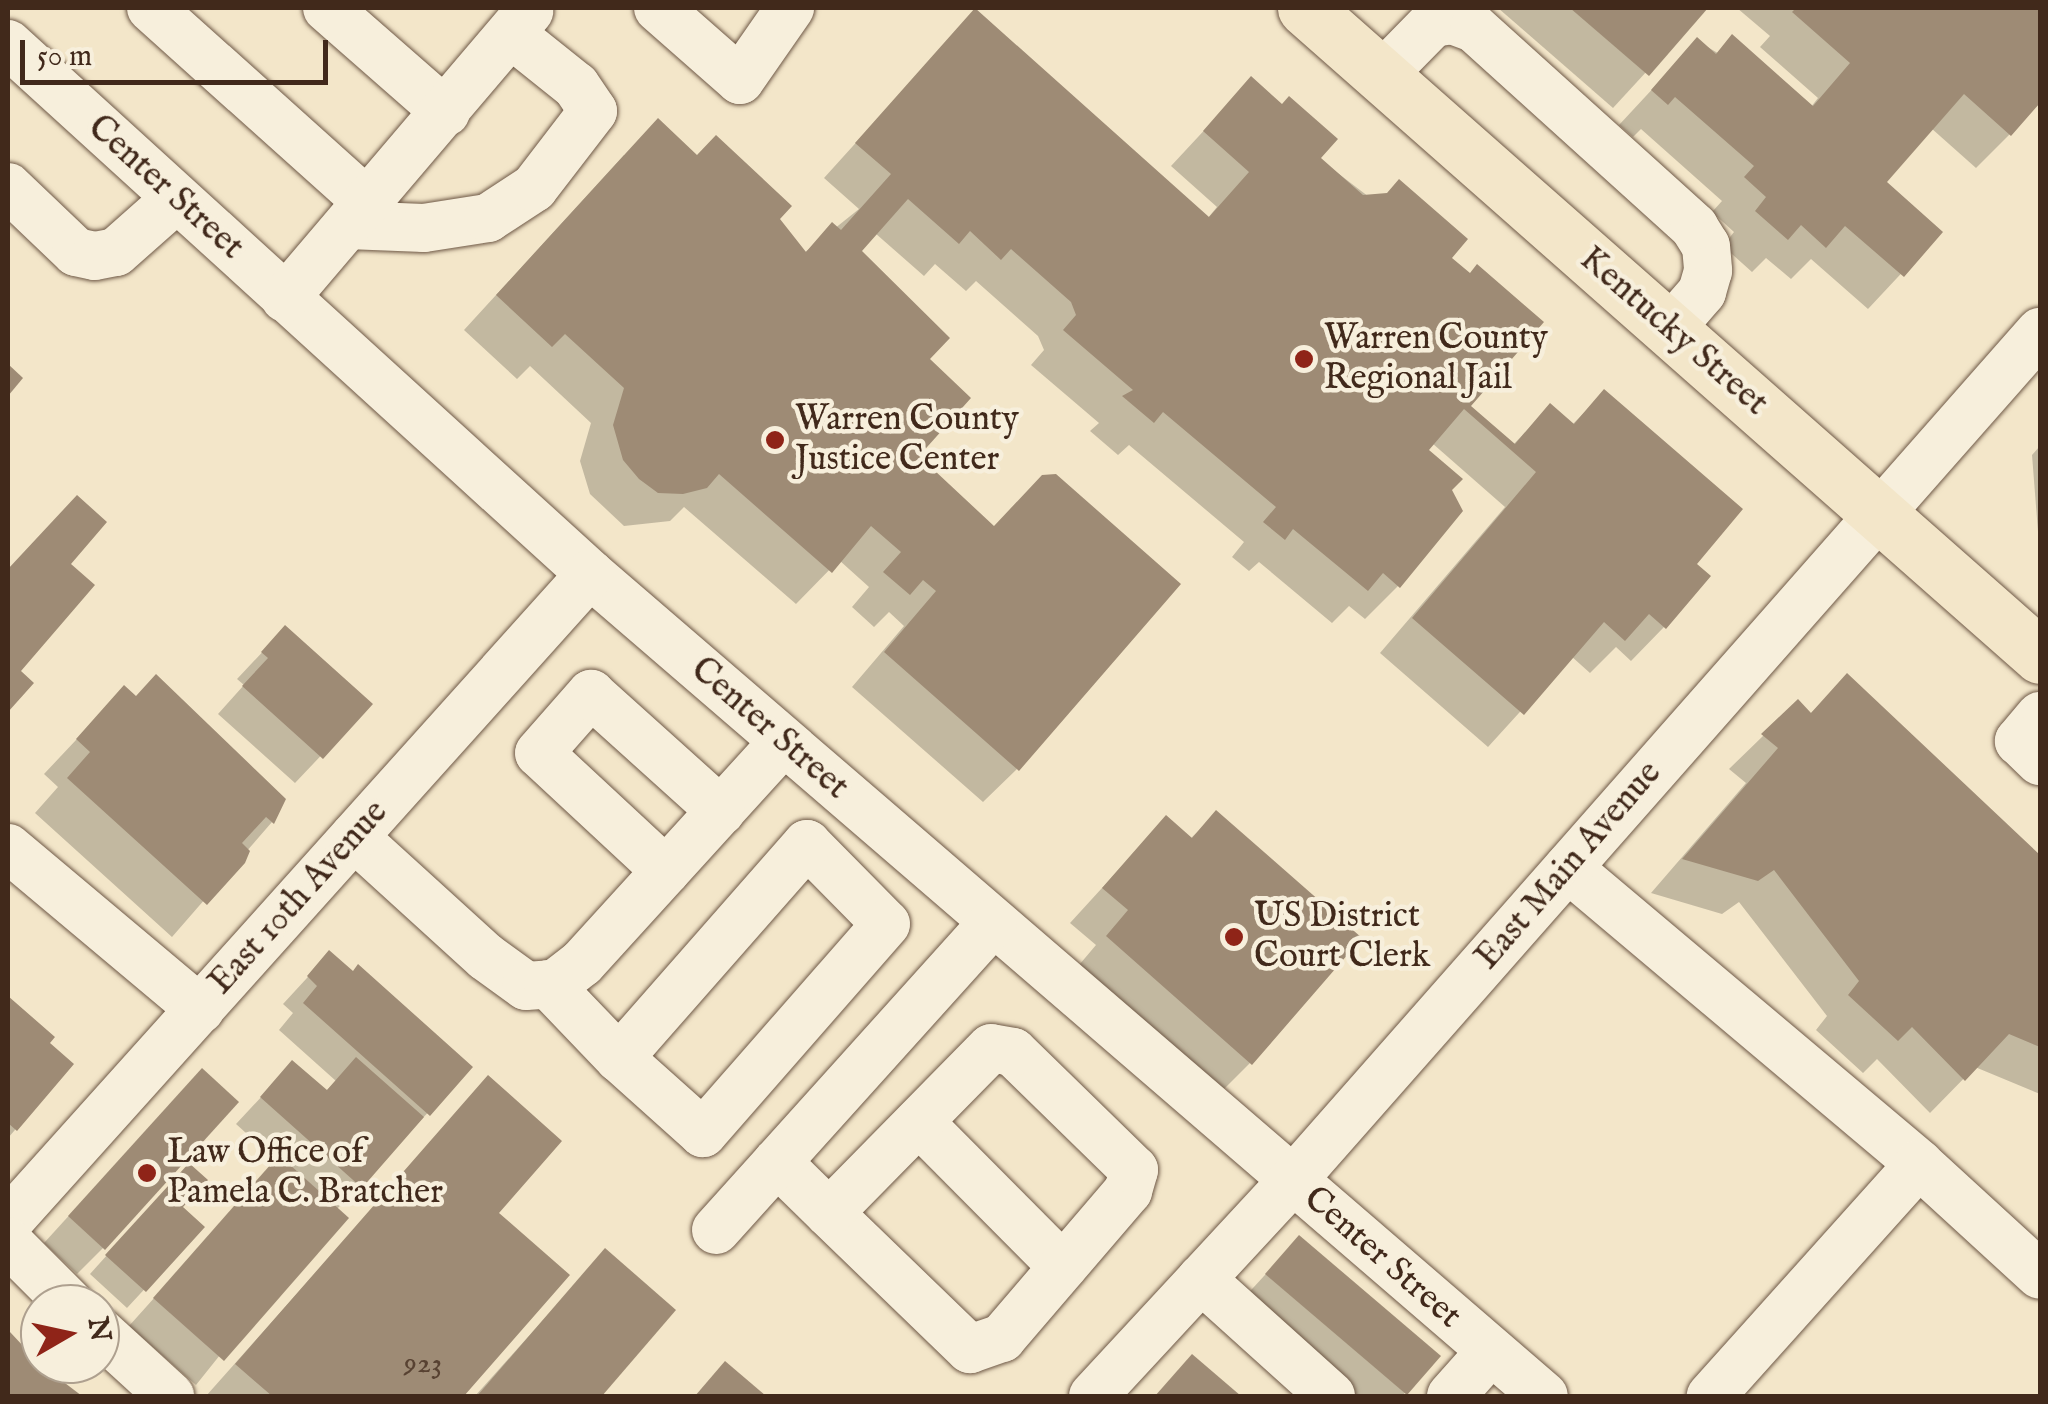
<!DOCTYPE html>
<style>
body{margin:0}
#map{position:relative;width:2048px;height:1404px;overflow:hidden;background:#f3e6c9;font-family:"IM FELL English",serif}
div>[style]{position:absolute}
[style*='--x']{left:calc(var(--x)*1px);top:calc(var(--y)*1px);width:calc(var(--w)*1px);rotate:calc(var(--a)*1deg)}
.shadow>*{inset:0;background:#0003}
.building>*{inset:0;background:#9e8b75}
.roads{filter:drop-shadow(0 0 2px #6e5846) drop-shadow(0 0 2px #6e5846)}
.minor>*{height:48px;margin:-24px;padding:0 24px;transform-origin:24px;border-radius:24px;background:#f7efdc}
.major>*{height:55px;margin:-27.5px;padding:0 27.5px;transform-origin:27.5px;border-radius:27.5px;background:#f3e6c9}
.dots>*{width:28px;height:28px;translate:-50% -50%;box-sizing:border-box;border:5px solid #f7efdc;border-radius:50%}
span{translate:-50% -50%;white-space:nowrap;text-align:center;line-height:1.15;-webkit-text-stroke:9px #f7efdc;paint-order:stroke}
.number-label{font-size:30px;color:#584232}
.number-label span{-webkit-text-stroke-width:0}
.street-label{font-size:35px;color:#41291b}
.poi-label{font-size:35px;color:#41291b}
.left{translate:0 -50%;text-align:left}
.frame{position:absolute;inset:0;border:10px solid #41291b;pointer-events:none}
.north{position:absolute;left:20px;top:1284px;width:100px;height:100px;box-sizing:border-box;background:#f7efdc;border:2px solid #aea08f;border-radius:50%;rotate:81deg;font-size:28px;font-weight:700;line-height:40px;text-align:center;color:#41291b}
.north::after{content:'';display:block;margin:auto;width:35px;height:45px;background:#8f2418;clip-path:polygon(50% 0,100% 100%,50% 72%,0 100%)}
.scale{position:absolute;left:20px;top:40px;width:308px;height:45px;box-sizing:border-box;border:5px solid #41291b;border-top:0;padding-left:12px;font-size:30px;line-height:35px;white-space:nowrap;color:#41291b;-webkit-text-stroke:8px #f7efdc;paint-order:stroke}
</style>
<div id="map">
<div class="shadow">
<div style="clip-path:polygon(1498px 8px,1705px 8px,1613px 108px)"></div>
<div style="clip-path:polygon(1737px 8px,2040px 8px,2040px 99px,2010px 134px,1976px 168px,1931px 128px,1884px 182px,1940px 232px,1868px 309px,1811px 259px,1791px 279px,1766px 258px,1752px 272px,1723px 246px,1734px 232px,1712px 212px,1722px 201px,1641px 129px,1633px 137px,1619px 125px,1697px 41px,1811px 107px,1818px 98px,1760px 47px,1770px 36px)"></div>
<div style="clip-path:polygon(975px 11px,1207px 219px,1217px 207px,1171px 166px,1251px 80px,1318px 158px,1449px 258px,1468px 406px,1513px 445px,1550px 406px,1572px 425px,1604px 392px,1693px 564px,1664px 627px,1631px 661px,1616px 647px,1590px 673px,1571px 656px,1488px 747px,1380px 653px,1505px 507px,1432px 443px,1426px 450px,1449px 490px,1398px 586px,1365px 619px,1349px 606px,1332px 623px,1259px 562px,1249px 571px,1232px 557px,1244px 542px,1129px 445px,1118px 455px,1090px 431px,1099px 423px,1031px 365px,1044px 350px,1038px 336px,976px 281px,966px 291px,935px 264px,924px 276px,875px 233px,859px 251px,927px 359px,915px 456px,1017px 769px,983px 802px,852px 687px,904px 626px,889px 612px,874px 627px,852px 607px,869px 587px,839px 560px,796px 604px,684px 507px,670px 521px,624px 526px,590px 494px,580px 461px,591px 423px,530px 366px,517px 379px,464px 330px,624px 155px,697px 157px,777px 219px,804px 253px,859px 209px,824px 178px)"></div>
<div style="clip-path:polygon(2040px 446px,2040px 557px,2032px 455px)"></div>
<div style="clip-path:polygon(51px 525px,67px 565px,17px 671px,30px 683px,8px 708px,8px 572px)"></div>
<div style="clip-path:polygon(285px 628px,369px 705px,295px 783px,218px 714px,244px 685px,237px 679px)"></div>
<div style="clip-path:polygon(1847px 677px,2040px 859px,2040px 1094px,1975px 1067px,1930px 1113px,1877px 1059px,1863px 1073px,1816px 1030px,1827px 1016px,1739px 902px,1722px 914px,1651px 893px,1746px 783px,1729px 769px,1798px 702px,1809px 715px)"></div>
<div style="clip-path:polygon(124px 689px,272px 822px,172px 937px,35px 813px,58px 787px,44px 774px)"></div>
<div style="clip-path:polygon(1216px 814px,1250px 1063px,1217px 1096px,1074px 971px,1096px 945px,1070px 923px,1166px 818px,1190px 839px)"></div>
<div style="clip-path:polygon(330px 953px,470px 1068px,336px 1210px,196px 1385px,129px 1326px,277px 1161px,236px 1124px,293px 1063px,325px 1092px,336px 1081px,279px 1030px,293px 1013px,283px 1004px)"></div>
<div style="clip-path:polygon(8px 999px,52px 1037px,47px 1044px,71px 1065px,8px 1138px)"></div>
<div style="clip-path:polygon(489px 1078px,496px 1213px,567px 1276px,461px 1396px,206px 1396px)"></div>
<div style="clip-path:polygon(176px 1098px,103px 1248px,77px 1274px,44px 1243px)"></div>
<div style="clip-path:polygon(172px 1183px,180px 1207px,202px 1227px,127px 1308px,90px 1274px)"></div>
<div style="clip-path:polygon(1299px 1238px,1437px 1356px,1402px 1396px,1353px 1396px,1241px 1301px)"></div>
<div style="clip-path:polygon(605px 1251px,673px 1310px,598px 1396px,475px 1396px)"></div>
<div style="clip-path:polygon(11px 1335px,40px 1364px,78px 1396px,8px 1396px)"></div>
</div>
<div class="building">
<div style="clip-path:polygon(975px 8px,1209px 217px,1249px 172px,1203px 131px,1251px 76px,1282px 104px,1289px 96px,1338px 139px,1321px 158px,1363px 195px,1387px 193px,1399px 179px,1468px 239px,1452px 258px,1470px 273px,1477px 264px,1544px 322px,1471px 406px,1515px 444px,1550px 403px,1574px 424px,1604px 389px,1743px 509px,1697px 564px,1711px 576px,1666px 629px,1649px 614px,1625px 641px,1604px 622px,1524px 715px,1412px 618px,1536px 472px,1464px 409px,1429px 450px,1463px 479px,1452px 490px,1463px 511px,1400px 588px,1383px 573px,1368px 591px,1293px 529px,1285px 540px,1263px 522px,1276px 507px,1163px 412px,1154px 423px,1122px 396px,1133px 390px,1063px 330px,1076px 315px,1071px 302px,1011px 249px,1001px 260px,970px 231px,959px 244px,908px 199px,862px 251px,950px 338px,930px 359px,971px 398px,919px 456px,994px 526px,1042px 475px,1056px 474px,1181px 584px,1019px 771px,884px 652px,936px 591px,923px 580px,910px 595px,883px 572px,901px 552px,871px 526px,832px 573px,719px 474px,707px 488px,683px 494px,658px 493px,639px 479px,623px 460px,613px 425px,624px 388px,565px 334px,552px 347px,496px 295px,658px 118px,697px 155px,716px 135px,792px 206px,780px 219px,806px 252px,832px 222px,841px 230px,891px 174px,855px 143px)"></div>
<div style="clip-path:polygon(1570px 8px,1708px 8px,1649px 76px)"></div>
<div style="clip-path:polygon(1796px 8px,2040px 8px,2040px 103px,2011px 136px,1964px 94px,1887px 182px,1943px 232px,1904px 277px,1845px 226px,1826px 248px,1801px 225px,1788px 240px,1755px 211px,1766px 197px,1744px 177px,1754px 166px,1675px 97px,1668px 105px,1651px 90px,1697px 37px,1716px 54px,1732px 34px,1813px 106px,1850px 63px,1792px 12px)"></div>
<div style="clip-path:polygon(8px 364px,23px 378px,8px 396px)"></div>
<div style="clip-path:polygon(77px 495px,107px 522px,71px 564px,95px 585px,21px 671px,34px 683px,8px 712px,8px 569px)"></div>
<div style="clip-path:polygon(285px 625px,373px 704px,323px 759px,242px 686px,268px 658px,261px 652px)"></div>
<div style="clip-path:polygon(1847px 673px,2040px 855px,2040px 1047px,2009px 1034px,1965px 1081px,1912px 1027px,1898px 1041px,1848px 995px,1859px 981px,1774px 870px,1758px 881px,1682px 859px,1778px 748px,1761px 734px,1798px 699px,1811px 713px)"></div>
<div style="clip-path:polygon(156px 674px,286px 799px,274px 824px,266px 817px,242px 843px,250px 851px,245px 863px,207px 905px,67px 778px,90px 752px,76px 739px,124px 685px,136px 696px)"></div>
<div style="clip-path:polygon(1216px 810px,1362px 938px,1252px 1065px,1106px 936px,1128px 910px,1102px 888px,1166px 815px,1192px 838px)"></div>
<div style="clip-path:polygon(329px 950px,353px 971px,358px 964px,473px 1067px,430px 1116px,303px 1003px,317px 986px,307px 976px)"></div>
<div style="clip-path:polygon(8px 996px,55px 1037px,50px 1043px,74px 1064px,17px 1131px,8px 1123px)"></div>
<div style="clip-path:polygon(356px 1057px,424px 1117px,362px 1188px,260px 1097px,292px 1060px,327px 1090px)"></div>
<div style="clip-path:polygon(202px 1068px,239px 1102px,105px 1250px,68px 1216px)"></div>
<div style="clip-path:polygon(488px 1075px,562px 1141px,499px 1213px,570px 1275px,464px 1396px,272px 1396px,235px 1364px)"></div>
<div style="clip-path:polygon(279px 1155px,349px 1218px,224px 1361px,153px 1298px)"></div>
<div style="clip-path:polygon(189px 1163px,208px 1180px,183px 1207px,205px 1227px,146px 1292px,105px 1255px)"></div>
<div style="clip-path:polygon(1299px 1235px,1441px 1356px,1407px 1395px,1265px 1274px)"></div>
<div style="clip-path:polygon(605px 1248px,676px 1310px,602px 1396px,477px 1396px)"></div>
<div style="clip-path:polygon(10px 1332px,40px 1364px,82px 1396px,8px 1396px)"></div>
<div style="clip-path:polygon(1192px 1354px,1241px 1396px,1155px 1396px)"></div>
<div style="clip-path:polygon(725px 1361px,766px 1396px,695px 1396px)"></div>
</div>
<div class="roads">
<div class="minor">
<div style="--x:151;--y:8;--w:292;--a:41.9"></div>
<div style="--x:327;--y:8;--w:158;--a:41.2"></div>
<div style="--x:658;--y:8;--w:109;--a:41.3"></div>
<div style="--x:740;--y:80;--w:88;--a:-55.2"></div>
<div style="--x:8;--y:44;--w:787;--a:42.32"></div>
<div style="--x:590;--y:574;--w:1259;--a:40.75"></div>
<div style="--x:1382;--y:75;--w:73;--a:-45.6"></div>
<div style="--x:1433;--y:23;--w:19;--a:-9"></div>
<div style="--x:1452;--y:20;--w:23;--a:20"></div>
<div style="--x:1474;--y:28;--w:297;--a:42.1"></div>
<div style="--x:1694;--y:227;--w:22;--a:58"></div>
<div style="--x:1706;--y:246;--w:25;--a:85"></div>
<div style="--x:1708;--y:271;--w:22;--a:106"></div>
<div style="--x:1702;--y:292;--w:49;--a:130.9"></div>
<div style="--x:8;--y:187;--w:94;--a:43.7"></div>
<div style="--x:76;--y:252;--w:19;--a:12"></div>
<div style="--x:95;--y:256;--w:21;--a:-11"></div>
<div style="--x:116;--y:252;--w:81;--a:-41.5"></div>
<div style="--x:348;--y:225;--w:76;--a:2.3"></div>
<div style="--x:424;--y:228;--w:65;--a:-8.9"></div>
<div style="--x:488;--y:218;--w:55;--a:-33.1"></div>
<div style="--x:534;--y:188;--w:97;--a:-52.5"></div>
<div style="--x:593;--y:111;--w:30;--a:-124"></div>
<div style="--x:576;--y:86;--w:82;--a:-141.4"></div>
<div style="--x:285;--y:298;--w:377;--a:-49.6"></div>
<div style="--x:2040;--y:716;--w:33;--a:130"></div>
<div style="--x:2019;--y:741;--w:29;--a:44"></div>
<div style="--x:354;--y:837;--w:178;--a:42.3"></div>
<div style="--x:486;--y:957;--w:49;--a:35.9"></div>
<div style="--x:526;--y:986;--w:29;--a:-4"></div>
<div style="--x:555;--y:984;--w:34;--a:-38"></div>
<div style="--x:582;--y:963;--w:299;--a:-47.7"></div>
<div style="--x:807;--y:844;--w:112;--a:45.4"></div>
<div style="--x:886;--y:924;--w:278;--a:131.2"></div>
<div style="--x:703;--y:1133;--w:113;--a:-138.2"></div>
<div style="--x:619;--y:1058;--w:285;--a:-48.7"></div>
<div style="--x:8;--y:848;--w:251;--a:40"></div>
<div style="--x:1568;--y:868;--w:459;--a:40.1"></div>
<div style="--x:1919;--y:1164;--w:312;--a:131.9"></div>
<div style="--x:666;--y:871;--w:173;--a:-137.1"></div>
<div style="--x:539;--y:753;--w:79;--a:-48.6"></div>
<div style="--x:591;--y:694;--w:175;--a:42"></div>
<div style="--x:548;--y:984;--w:103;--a:46.2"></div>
<div style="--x:919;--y:1122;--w:204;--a:45.2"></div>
<div style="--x:777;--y:1162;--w:73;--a:44.4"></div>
<div style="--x:829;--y:1213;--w:196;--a:44"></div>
<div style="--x:970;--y:1349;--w:34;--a:-19"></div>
<div style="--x:1002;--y:1338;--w:194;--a:-49.4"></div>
<div style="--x:1128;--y:1191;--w:22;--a:-74"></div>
<div style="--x:1134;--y:1170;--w:169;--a:-135.7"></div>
<div style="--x:1013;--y:1052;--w:22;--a:-170"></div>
<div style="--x:991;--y:1048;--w:231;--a:134.5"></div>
<div style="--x:1919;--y:1164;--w:164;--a:42.5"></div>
<div style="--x:8;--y:1222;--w:871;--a:-48.07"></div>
<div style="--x:716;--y:1230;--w:414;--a:-48"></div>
<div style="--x:8;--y:1242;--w:88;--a:45"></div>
<div style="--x:1201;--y:1279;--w:175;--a:42"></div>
<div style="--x:100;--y:1332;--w:95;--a:42.4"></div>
<div style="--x:1093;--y:1396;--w:293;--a:-47.2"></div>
<div style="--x:1292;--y:1181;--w:1132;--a:-48.62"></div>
<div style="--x:1451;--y:1396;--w:60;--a:-48.4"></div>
</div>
<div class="major">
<div style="--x:1305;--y:8;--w:980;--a:41.4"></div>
</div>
</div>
<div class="dots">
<div style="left:1304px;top:359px;background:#8f2418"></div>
<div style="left:775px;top:440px;background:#8f2418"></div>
<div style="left:1234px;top:937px;background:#8f2418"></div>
<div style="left:147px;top:1173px;background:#8f2418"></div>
</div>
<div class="number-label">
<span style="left:423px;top:1364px">923</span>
</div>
<div class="street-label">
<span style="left:165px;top:188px;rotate:42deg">Center Street</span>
<span style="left:1673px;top:332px;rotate:41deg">Kentucky Street</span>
<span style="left:769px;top:729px;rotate:41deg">Center Street</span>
<span style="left:1569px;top:866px;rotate:-49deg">East Main Avenue</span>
<span style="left:299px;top:898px;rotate:-48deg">East 10th Avenue</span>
<span style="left:1382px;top:1258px;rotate:41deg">Center Street</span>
</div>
<div class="poi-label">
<span class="left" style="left:1324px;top:359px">Warren County<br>Regional Jail</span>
<span class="left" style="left:795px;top:440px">Warren County<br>Justice Center</span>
<span class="left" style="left:1254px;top:937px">US District<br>Court Clerk</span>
<span class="left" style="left:167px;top:1173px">Law Office of<br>Pamela C. Bratcher</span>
</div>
<div class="frame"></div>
<div class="north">N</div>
<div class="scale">50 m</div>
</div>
